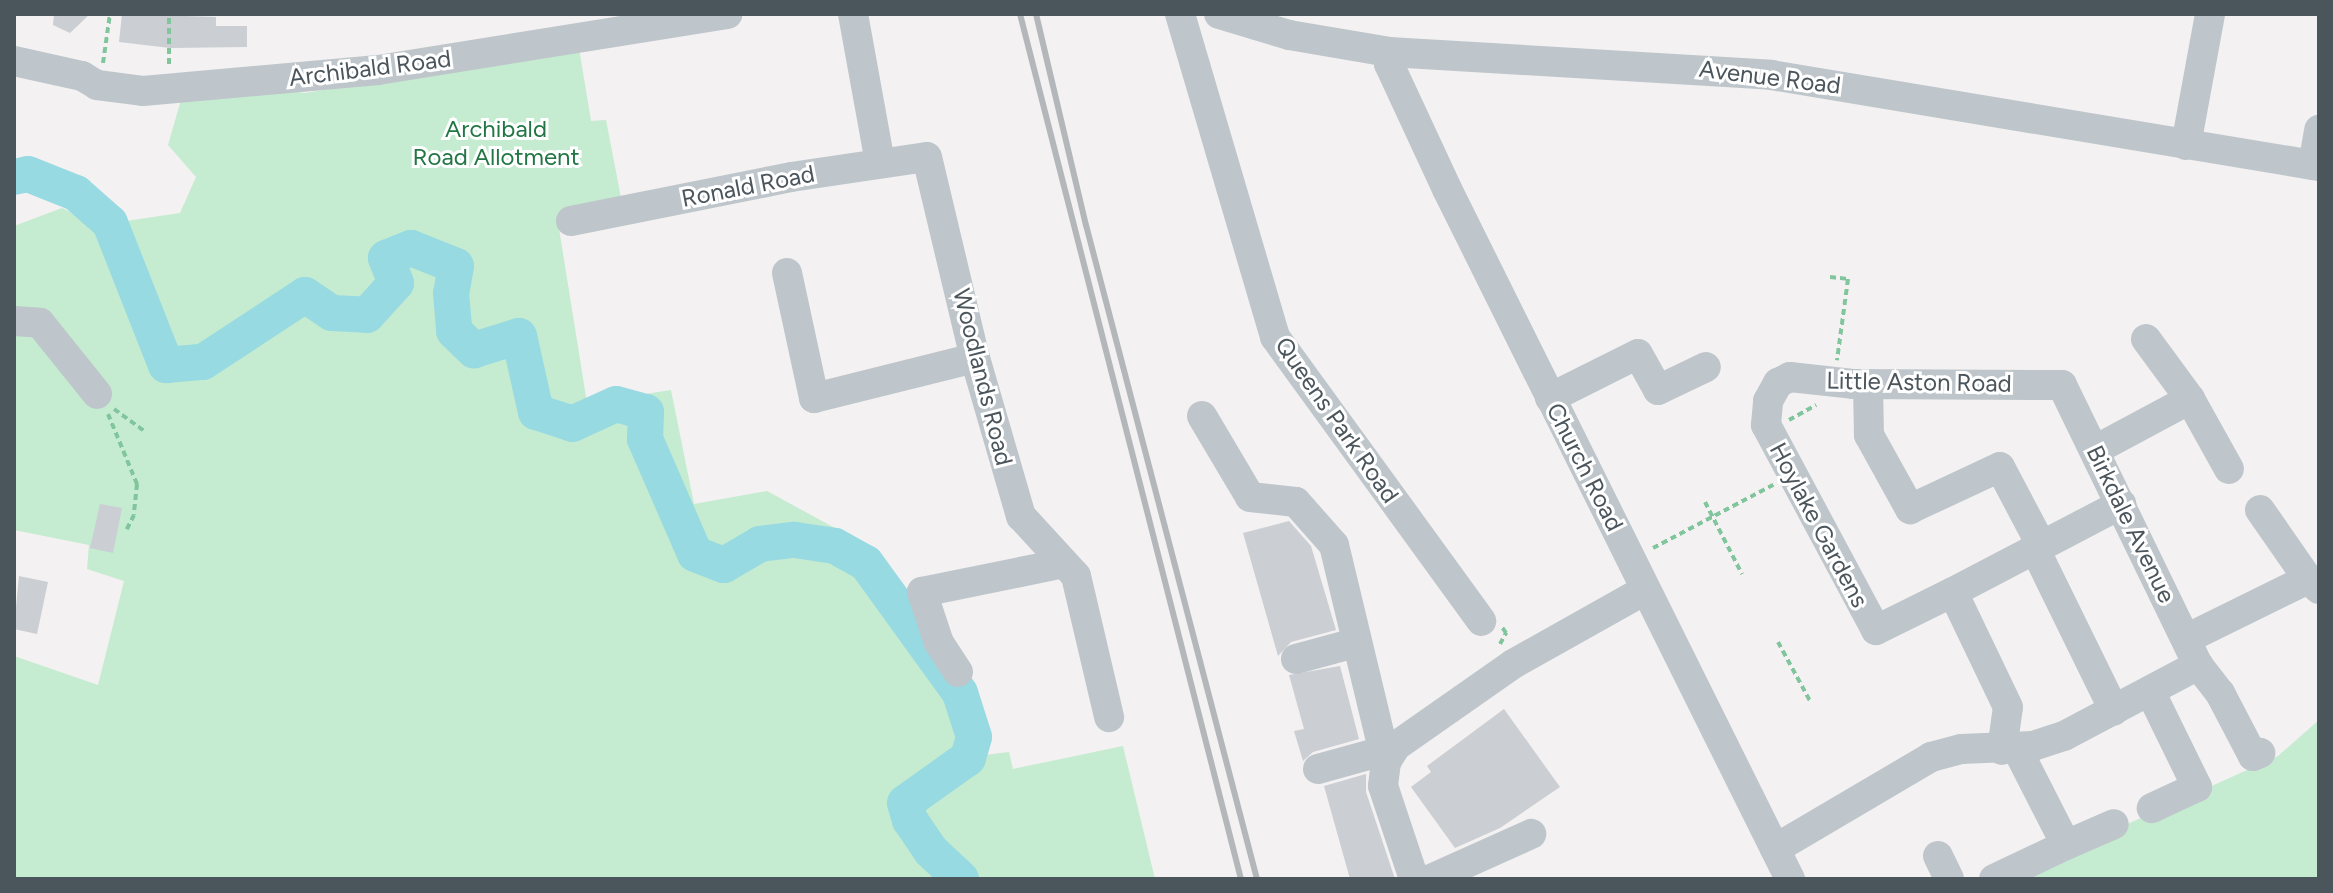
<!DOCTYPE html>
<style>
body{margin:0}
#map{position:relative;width:2333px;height:893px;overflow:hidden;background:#f3f1f1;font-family:Figtree,sans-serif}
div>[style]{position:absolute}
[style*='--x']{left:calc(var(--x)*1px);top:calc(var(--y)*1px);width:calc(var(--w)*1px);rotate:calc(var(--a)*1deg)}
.green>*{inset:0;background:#c5ebd0}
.river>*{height:36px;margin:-18px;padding:0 18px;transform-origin:18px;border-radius:18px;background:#97dae2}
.building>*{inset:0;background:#cbced2}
.path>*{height:4px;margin-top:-2px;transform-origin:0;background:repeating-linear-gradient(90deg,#81c59d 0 6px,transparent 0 10px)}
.minor>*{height:30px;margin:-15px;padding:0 15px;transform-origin:15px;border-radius:15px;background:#bec6cb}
.rail>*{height:6px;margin:-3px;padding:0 3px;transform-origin:3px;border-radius:3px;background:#b3b7ba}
span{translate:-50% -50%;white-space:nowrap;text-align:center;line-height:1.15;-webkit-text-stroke:6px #fff;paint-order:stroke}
.street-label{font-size:24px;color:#4b555c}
.park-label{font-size:24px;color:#227644}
.frame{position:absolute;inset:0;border:16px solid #4b555c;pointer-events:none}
</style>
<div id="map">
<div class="green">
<div style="clip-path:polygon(579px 48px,591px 121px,606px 120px,622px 203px,557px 216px,587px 403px,671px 390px,694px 504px,767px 491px,877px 551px,970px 699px,983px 730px,984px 755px,1009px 752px,1013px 769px,1123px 746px,1155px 879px,14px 879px,14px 656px,98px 685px,124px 581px,87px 569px,89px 545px,14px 530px,14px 226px,62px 208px,99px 225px,180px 213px,196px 177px,168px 145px,185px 86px,234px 84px,305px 93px)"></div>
<div style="clip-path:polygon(2319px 720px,2319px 879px,2006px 879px,2278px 756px)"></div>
</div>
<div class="river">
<div style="--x:14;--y:177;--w:14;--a:-12"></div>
<div style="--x:28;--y:174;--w:52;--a:21.6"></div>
<div style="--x:76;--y:193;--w:45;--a:41.4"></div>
<div style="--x:110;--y:223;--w:153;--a:68.5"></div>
<div style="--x:166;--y:365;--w:37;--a:-5"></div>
<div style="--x:203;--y:362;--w:122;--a:-33.3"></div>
<div style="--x:305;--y:295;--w:32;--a:34"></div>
<div style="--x:332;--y:313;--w:35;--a:3"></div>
<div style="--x:367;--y:315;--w:43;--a:-47.8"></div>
<div style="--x:396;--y:283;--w:27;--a:-112"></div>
<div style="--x:386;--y:258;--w:27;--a:-22"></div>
<div style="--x:411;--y:248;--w:48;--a:21.8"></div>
<div style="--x:456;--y:266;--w:27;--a:100"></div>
<div style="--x:451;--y:293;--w:38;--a:85"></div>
<div style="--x:454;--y:331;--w:28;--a:44"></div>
<div style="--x:474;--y:350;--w:47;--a:-17.3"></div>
<div style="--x:519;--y:336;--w:78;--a:77.4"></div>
<div style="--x:536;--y:412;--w:38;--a:18"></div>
<div style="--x:572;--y:424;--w:48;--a:-24.4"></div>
<div style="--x:616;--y:404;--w:31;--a:15"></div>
<div style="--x:646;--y:412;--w:27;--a:92"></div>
<div style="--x:645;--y:439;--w:125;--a:66.5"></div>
<div style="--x:695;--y:554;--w:31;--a:21"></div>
<div style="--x:724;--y:565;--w:42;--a:-30.3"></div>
<div style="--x:760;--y:544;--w:35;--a:-7"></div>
<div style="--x:795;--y:540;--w:40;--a:8.5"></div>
<div style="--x:835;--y:546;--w:35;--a:29"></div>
<div style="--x:866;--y:563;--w:160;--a:54.1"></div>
<div style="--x:960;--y:693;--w:46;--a:72.3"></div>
<div style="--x:974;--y:737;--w:22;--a:106"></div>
<div style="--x:968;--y:758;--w:77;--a:144.5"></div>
<div style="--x:905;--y:803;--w:18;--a:74"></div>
<div style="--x:910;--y:820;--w:37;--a:56"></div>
<div style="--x:931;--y:851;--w:41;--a:43"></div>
</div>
<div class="building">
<div style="clip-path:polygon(54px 14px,90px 14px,70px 33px,53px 25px)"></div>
<div style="clip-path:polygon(122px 14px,216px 17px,216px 26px,247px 26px,247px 47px,170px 48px,119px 42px)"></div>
<div style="clip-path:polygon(100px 504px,122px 508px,113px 553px,90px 548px)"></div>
<div style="clip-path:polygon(1289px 521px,1311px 546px,1336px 630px,1291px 642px,1278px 656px,1243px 533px)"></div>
<div style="clip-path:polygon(19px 576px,48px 582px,37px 634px,14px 629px)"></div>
<div style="clip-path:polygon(1340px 666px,1359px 739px,1313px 752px,1303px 761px,1294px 731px,1304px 729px,1289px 675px)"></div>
<div style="clip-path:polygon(1504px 709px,1560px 787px,1500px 828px,1455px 848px,1411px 787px,1431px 772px,1427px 766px)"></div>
<div style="clip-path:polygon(1366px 774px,1366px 792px,1395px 879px,1350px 879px,1324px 786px)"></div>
</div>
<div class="path">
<div style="--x:103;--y:63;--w:49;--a:-81.9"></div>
<div style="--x:169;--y:64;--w:50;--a:-90"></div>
<div style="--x:1830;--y:277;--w:18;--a:6"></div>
<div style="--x:1848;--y:279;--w:82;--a:97.7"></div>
<div style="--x:114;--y:409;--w:37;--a:36"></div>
<div style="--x:108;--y:414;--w:76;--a:67.5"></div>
<div style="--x:137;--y:484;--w:31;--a:96"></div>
<div style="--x:134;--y:515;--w:16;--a:117"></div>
<div style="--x:1789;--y:420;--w:31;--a:-29"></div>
<div style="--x:1705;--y:502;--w:81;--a:62.8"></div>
<div style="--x:1653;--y:548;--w:136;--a:-27.7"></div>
<div style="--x:1778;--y:642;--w:67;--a:61.5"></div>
<div style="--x:1500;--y:644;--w:13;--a:-61"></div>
<div style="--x:1506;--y:633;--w:7;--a:-124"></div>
</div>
<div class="minor">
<div style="--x:853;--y:14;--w:151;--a:79.7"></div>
<div style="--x:1180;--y:14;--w:337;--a:73.6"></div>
<div style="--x:1275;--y:337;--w:351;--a:54"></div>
<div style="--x:1219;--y:14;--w:73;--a:16.7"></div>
<div style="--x:1289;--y:35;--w:101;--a:9.6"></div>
<div style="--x:1389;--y:52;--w:383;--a:3.4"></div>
<div style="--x:1771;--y:75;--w:556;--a:9.43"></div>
<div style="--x:1389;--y:52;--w:12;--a:90"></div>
<div style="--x:1389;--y:64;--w:138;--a:65.1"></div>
<div style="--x:1447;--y:189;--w:771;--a:63.57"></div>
<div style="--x:14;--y:61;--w:70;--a:12.4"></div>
<div style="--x:82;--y:76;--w:17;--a:31"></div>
<div style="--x:97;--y:85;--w:46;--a:7.4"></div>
<div style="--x:143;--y:91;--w:236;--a:-5.1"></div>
<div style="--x:378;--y:70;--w:354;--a:-9.1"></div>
<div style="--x:2186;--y:145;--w:133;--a:-79.6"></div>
<div style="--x:2313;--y:165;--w:36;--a:-80"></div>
<div style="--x:571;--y:221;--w:224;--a:-11.3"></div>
<div style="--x:791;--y:177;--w:137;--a:-8.4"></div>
<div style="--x:927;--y:157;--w:207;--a:76.6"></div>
<div style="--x:975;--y:358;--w:165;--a:73.8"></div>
<div style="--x:1021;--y:516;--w:81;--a:47.5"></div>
<div style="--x:1076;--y:576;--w:145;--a:76.8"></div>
<div style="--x:787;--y:273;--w:128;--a:77.8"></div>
<div style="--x:814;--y:398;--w:166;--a:-14"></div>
<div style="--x:14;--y:321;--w:26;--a:4"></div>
<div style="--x:40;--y:323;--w:91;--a:51.2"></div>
<div style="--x:2146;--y:339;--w:74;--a:53.7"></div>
<div style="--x:1868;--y:384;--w:51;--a:88.9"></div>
<div style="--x:1869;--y:435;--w:85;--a:61"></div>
<div style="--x:1910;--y:509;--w:99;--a:-25"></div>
<div style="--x:2000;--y:467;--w:86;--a:62.2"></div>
<div style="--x:1550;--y:398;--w:98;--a:-26.6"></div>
<div style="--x:1638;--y:354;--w:41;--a:60.9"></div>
<div style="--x:1658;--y:390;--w:53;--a:-25.6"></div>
<div style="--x:1202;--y:416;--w:94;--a:59.3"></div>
<div style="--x:1250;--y:497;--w:46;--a:6.2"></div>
<div style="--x:1296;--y:502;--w:57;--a:48.5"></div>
<div style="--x:1334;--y:545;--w:223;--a:76.5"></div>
<div style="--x:2095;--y:450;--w:108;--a:-28.2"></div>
<div style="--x:2190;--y:399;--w:80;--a:60.9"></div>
<div style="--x:2260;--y:510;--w:84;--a:55.2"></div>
<div style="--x:2034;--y:547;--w:182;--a:63.9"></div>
<div style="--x:1953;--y:592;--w:86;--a:153.7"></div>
<div style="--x:1876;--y:630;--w:233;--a:-118.2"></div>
<div style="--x:1766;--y:425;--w:24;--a:-85"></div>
<div style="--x:1768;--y:401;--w:21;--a:-61"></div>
<div style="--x:1778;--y:383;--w:13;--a:-27"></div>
<div style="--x:1790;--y:377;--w:63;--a:6.3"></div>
<div style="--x:1853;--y:384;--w:209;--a:0.3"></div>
<div style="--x:2062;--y:385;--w:311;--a:64.1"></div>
<div style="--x:2198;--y:665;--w:36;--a:52"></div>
<div style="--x:2220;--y:693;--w:71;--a:62.4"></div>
<div style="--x:2253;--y:756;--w:8;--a:-23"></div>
<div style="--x:2186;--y:639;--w:136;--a:-26.2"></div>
<div style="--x:2308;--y:579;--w:15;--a:42"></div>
<div style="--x:1296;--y:659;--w:61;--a:-15.2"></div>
<div style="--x:958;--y:672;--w:35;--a:-123"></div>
<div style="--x:939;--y:643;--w:54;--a:-108.4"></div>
<div style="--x:922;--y:592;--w:141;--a:-11.5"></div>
<div style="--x:2150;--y:691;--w:107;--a:63.9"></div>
<div style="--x:2197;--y:787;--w:50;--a:155"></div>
<div style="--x:2002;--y:750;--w:43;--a:-82.1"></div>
<div style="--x:2008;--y:707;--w:127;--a:-115.6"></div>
<div style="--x:1953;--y:592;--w:190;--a:-27.6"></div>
<div style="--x:1318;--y:769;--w:67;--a:-15.5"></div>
<div style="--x:2066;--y:845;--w:52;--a:-23.6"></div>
<div style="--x:1775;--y:849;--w:181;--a:-30.5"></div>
<div style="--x:1931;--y:757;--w:31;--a:-15"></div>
<div style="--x:1961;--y:749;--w:72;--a:-2.4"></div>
<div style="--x:2033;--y:746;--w:33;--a:-18"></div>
<div style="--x:2064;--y:736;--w:152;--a:-27.9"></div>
<div style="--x:1938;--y:856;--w:25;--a:64"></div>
<div style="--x:1414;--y:879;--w:98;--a:-108.4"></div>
<div style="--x:1383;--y:786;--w:24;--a:-83"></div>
<div style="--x:1386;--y:762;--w:19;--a:-58"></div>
<div style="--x:1396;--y:746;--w:143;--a:-35"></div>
<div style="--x:1513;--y:664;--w:151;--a:-29.3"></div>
<div style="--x:1431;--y:879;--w:110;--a:-24.2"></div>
<div style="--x:1994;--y:879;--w:80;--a:-25.3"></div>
<div style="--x:2066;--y:845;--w:108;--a:-117"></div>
</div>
<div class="rail">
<div style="--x:1020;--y:14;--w:893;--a:75.67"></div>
<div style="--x:1036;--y:14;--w:217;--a:76.7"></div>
<div style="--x:1086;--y:225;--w:676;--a:75.35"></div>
</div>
<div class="street-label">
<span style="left:370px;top:68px;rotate:-7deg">Archibald Road</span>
<span style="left:1770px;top:77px;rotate:7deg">Avenue Road</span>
<span style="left:748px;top:186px;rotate:-11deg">Ronald Road</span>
<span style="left:983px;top:377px;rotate:76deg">Woodlands Road</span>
<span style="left:1919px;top:382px;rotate:1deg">Little Aston Road</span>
<span style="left:1337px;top:420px;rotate:55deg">Queens Park Road</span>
<span style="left:1585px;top:467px;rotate:63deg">Church Road</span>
<span style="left:2131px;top:524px;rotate:64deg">Birkdale Avenue</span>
<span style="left:1819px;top:525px;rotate:62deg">Hoylake Gardens</span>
</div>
<div class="park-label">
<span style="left:496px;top:143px">Archibald<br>Road Allotment</span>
</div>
<div class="frame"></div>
</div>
